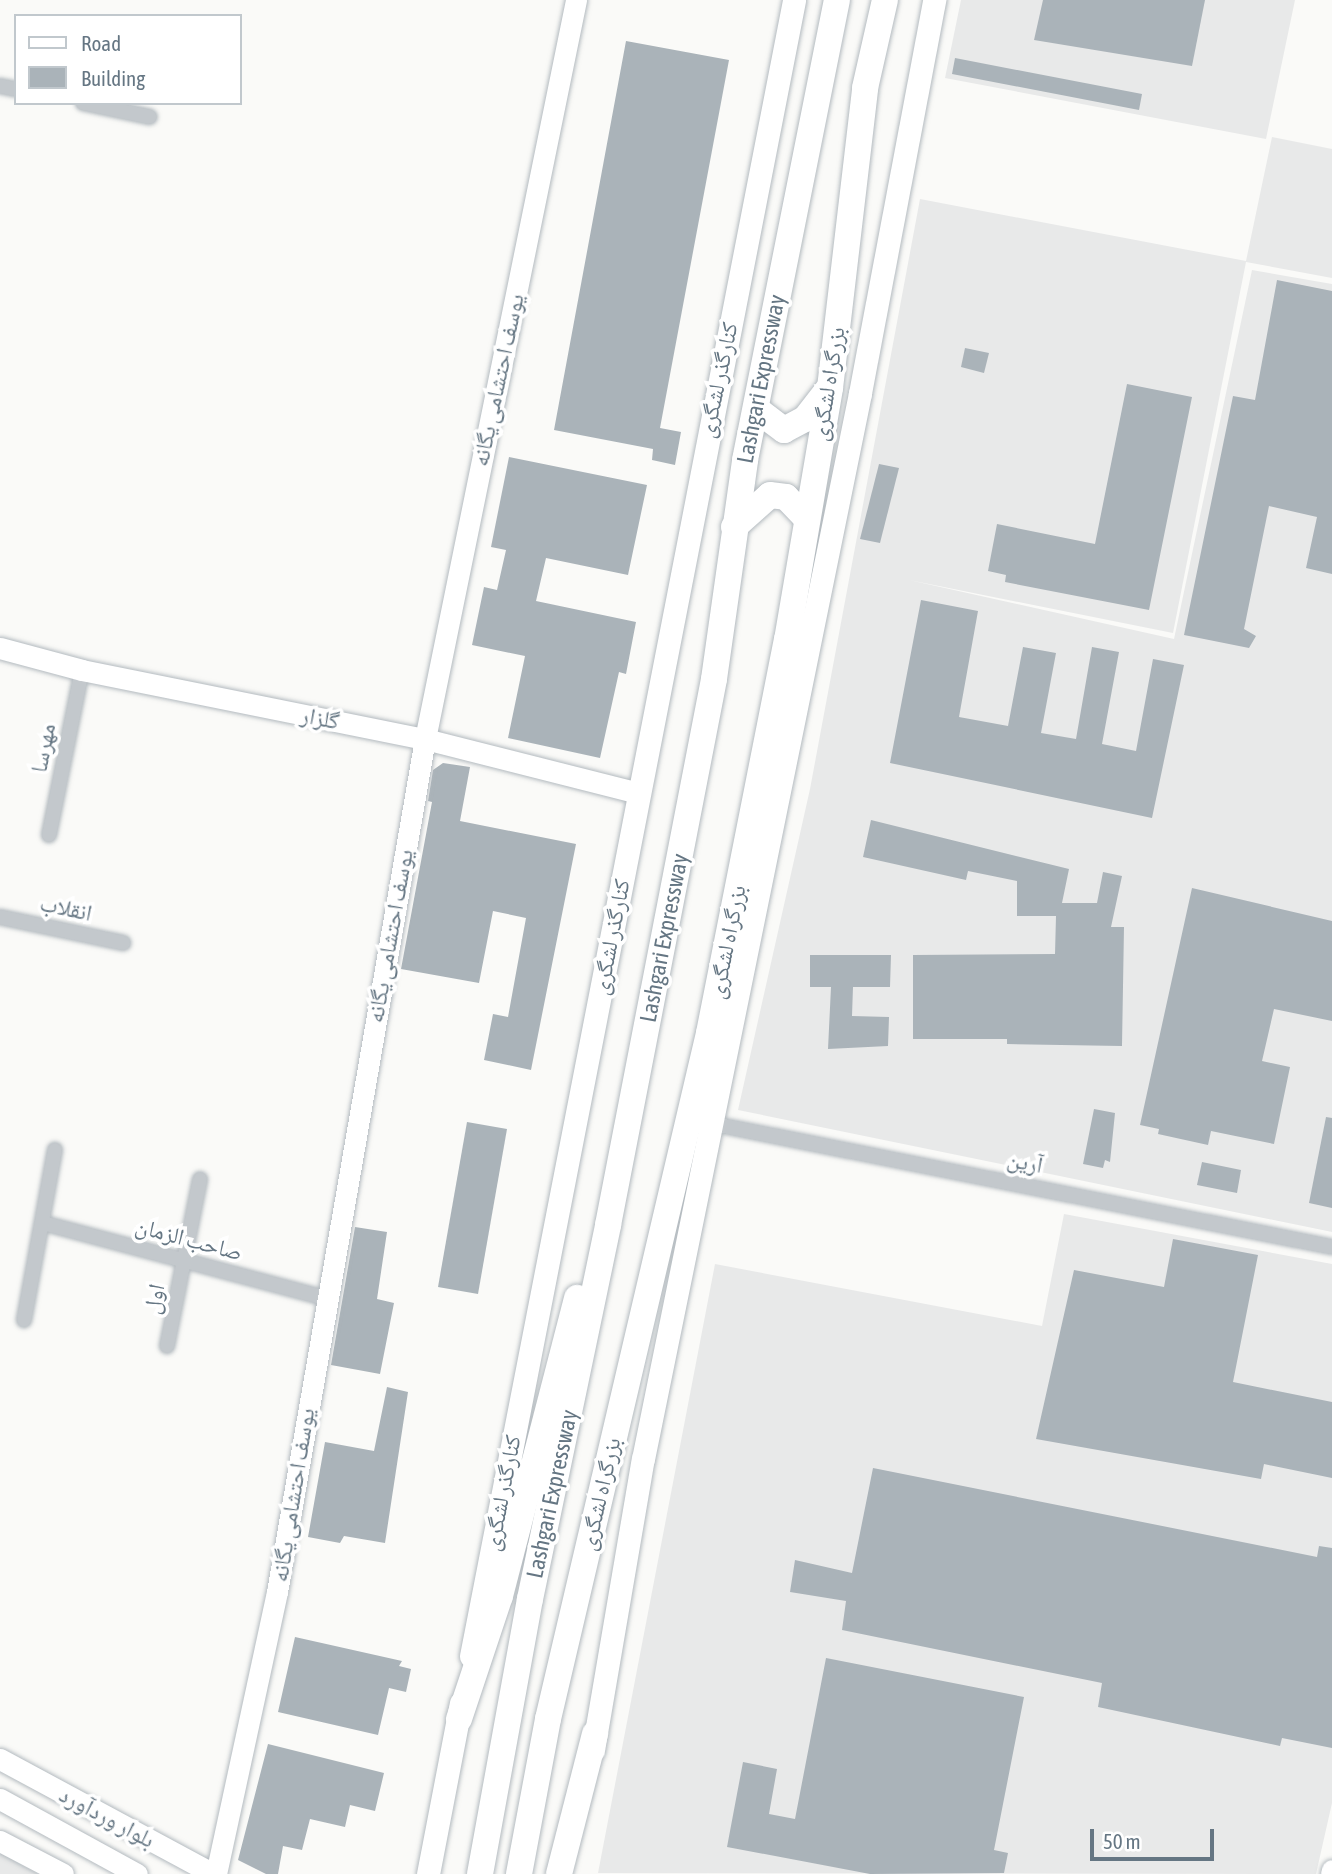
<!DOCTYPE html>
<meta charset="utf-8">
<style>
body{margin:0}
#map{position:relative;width:1332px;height:1874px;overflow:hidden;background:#fafaf8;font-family:"Asap Condensed","Noto Naskh Arabic",sans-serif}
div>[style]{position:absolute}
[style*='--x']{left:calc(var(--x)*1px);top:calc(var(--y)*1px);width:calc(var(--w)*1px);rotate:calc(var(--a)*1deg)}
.built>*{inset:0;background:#e8e9e9}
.building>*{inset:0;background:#aab3b9}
.roads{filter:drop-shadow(0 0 2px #b3babf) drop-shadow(0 0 2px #b3babf)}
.street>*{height:14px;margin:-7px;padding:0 7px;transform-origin:7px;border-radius:7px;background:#c3c8cc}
.secondary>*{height:21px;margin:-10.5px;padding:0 10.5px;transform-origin:10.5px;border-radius:10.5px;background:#fff}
.primary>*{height:23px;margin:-11.5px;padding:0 11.5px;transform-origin:11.5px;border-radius:11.5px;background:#fff}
.highway>*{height:26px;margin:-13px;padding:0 13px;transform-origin:13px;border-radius:13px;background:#fff}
span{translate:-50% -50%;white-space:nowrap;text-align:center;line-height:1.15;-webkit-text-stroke:7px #fff;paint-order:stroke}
.street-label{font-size:23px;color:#657683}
.legend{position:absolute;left:14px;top:14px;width:228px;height:91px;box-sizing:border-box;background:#fff;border:2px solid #c1c8cd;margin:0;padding:9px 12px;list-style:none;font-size:21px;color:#657683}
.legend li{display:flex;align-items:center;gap:14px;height:35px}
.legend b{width:35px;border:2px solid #c1c8cd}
.scale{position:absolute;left:1090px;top:1829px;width:124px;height:32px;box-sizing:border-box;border:4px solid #657683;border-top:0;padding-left:9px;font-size:21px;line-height:24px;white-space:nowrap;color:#657683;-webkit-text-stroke:5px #fff;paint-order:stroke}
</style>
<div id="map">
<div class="built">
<div style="clip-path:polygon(961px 0,1295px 0,1266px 139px,945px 78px)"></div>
<div style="clip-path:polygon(1272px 137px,1332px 149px,1332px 278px,1246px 262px,1173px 633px,909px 580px,1174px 639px,1252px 270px,1332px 284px,1332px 1232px,738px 1110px,810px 789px,920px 199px,1246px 261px)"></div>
<div style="clip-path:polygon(1064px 1214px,1332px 1264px,1332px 1803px,1316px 1874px,598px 1873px,715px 1264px,1042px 1326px)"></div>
<div style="clip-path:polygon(0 1853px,38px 1874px,0 1874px)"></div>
</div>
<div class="building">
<div style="clip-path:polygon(1043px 0,1205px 0,1192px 66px,1034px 40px)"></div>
<div style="clip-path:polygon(626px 41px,729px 60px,660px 428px,681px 432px,675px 465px,652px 460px,653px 449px,554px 430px)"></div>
<div style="clip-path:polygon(955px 58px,1142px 94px,1139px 110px,952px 74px)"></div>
<div style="clip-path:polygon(1277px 280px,1332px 291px,1332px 574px,1306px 568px,1317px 517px,1269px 506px,1244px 629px,1256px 636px,1249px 648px,1184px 635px,1233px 396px,1255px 400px)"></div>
<div style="clip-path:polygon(965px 348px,989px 353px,984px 373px,961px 367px)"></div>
<div style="clip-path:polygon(1127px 384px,1192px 397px,1149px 610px,1005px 582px,1006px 575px,988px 571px,997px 524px,1095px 544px)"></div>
<div style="clip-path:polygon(509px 457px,647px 485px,628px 575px,546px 558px,536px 601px,636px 622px,626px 674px,619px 672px,600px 758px,508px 738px,525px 656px,472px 645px,484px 587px,497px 590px,506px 550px,491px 547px)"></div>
<div style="clip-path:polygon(879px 464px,899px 468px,880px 543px,860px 539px)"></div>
<div style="clip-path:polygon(921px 600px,978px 611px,959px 717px,1008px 726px,1023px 647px,1056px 653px,1041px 733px,1076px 739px,1092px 647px,1119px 652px,1102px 744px,1136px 751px,1153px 659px,1184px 665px,1152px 818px,890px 763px)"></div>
<div style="clip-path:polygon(443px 763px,470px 767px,460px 821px,576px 844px,531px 1070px,484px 1060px,493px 1014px,508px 1017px,526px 918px,493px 911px,479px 983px,401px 969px,432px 802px,428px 801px,433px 770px)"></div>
<div style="clip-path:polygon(871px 820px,1069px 869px,1062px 903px,1097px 903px,1103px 872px,1122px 876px,1111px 927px,1124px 927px,1122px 1046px,1007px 1044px,1007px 1039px,913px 1039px,913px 955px,1055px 954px,1056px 916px,1017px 916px,1017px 881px,968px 871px,966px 880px,863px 857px)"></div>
<div style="clip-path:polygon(1192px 888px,1332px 921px,1332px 1021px,1274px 1009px,1262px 1061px,1290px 1067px,1274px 1144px,1211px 1131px,1208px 1145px,1158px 1134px,1159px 1129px,1140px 1125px)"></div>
<div style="clip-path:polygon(810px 955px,891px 955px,890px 987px,853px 987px,852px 1016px,889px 1017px,888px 1046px,828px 1049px,831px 987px,810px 987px)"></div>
<div style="clip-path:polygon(1094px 1109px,1115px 1113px,1110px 1162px,1105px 1160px,1103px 1168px,1083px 1164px)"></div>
<div style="clip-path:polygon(1326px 1117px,1332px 1118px,1332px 1208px,1309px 1203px)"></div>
<div style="clip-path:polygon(467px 1122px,507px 1129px,478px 1294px,438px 1287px)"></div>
<div style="clip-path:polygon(1202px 1162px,1241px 1170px,1237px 1193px,1197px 1185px)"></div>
<div style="clip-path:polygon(355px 1227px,387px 1232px,377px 1299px,394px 1303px,380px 1374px,331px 1365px)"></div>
<div style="clip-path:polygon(1173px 1239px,1258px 1255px,1233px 1382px,1332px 1402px,1332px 1478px,1264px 1464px,1261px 1479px,1036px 1439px,1074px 1270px,1164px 1287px)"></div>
<div style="clip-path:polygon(387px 1387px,408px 1392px,385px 1543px,344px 1536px,340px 1543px,308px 1537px,325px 1442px,374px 1451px)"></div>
<div style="clip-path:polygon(873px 1468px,1317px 1557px,1319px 1546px,1332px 1548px,1332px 1748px,1282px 1738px,1280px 1746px,1098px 1707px,1102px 1683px,842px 1630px,846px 1601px,790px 1592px,795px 1560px,852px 1573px)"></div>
<div style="clip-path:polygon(295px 1637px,402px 1661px,399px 1666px,411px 1669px,406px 1692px,389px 1688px,378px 1735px,278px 1712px)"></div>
<div style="clip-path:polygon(826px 1658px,1024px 1697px,994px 1850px,1008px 1853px,1004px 1873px,870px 1874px,727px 1847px,743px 1762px,777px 1769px,769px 1814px,795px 1819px)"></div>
<div style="clip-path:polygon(268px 1744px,384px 1773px,375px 1811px,350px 1805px,345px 1827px,310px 1819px,302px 1850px,283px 1846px,278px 1874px,266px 1874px,238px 1860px)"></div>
</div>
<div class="roads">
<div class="street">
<div style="--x:0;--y:86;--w:16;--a:11"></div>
<div style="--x:83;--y:103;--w:68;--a:11.8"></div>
<div style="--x:49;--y:835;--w:168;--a:-78.7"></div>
<div style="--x:0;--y:917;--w:126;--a:11.9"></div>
<div style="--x:709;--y:1123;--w:635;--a:11.26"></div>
<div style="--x:43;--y:1223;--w:292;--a:14.9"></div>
<div style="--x:24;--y:1320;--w:173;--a:-79.7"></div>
<div style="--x:167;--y:1346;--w:170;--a:-78.8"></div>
</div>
<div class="secondary">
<div style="--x:0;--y:648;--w:85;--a:15"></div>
<div style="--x:82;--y:670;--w:350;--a:11.4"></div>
<div style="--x:425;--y:739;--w:221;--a:14.2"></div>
<div style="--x:0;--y:1759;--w:243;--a:28.3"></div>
<div style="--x:0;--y:1799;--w:156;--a:28.7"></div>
<div style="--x:0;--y:1841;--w:71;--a:27.6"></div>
<div style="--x:216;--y:1874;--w:289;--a:-77.8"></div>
<div style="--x:277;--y:1592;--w:866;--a:-80.16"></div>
<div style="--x:425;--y:739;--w:754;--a:-78.45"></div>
<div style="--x:1331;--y:1874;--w:4;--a:-76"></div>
</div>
<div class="primary">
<div style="--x:471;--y:1656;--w:1687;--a:-78.96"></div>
<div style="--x:593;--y:1750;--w:295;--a:-80.3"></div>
<div style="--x:643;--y:1459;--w:1088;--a:-78.49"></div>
<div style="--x:860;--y:393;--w:400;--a:-79.3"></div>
<div style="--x:428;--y:1874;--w:174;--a:-79.1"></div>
</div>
<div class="highway">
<div style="--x:756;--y:409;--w:35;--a:37"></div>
<div style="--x:784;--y:430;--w:24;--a:-28"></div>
<div style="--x:805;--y:419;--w:37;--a:-52"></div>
<div style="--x:734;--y:527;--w:48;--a:-41.6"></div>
<div style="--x:770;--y:495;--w:16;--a:7"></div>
<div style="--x:786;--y:497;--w:28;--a:46"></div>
<div style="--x:459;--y:1719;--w:130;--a:-71.6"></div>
<div style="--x:500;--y:1596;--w:308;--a:-75.5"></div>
<div style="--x:480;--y:1874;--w:280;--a:-79.7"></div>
<div style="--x:530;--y:1599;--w:382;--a:-78.2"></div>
<div style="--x:608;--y:1225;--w:556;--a:-79.01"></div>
<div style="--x:714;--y:679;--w:221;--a:-81.9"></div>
<div style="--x:745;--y:460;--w:469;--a:-78.7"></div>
<div style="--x:519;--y:1874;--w:158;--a:-79.4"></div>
<div style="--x:548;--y:1719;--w:705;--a:-76.79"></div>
<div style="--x:709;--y:1033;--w:401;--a:-78.8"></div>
<div style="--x:787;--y:640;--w:256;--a:-80.3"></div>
<div style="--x:830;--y:388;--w:302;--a:-83.3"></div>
<div style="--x:865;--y:88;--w:90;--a:-77.2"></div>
<div style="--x:559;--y:1874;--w:145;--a:-75.6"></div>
</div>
</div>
<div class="street-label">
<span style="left:761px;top:379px;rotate:-79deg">Lashgari Expressway</span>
<span style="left:498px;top:380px;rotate:-78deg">یوسف احتشامی یگانه</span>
<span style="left:718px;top:380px;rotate:-78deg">کنارگذر لشگری</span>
<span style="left:828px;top:384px;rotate:-81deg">بزرگراه لشگری</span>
<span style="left:320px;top:718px;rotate:11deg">گلزار</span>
<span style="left:43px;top:748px;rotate:-79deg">مهرسا</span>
<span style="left:66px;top:908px;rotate:12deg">انقلاب</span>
<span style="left:390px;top:936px;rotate:-80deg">یوسف احتشامی یگانه</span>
<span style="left:611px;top:937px;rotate:-79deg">کنارگذر لشگری</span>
<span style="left:664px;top:938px;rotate:-79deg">Lashgari Expressway</span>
<span style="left:727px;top:942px;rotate:-79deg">بزرگراه لشگری</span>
<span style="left:1025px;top:1162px;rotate:11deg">آرین</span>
<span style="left:189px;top:1239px;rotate:15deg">صاحب الزمان</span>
<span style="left:154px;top:1299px;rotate:-78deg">اول</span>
<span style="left:502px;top:1493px;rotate:-79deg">کنارگذر لشگری</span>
<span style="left:552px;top:1494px;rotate:-78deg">Lashgari Expressway</span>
<span style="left:600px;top:1494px;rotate:-77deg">بزرگراه لشگری</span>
<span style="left:293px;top:1495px;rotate:-81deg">یوسف احتشامی یگانه</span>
<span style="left:107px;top:1817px;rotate:28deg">بلوار وردآورد</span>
</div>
<ul class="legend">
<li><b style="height:9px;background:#fff"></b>Road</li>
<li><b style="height:19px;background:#aab3b9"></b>Building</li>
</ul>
<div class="scale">50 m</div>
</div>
